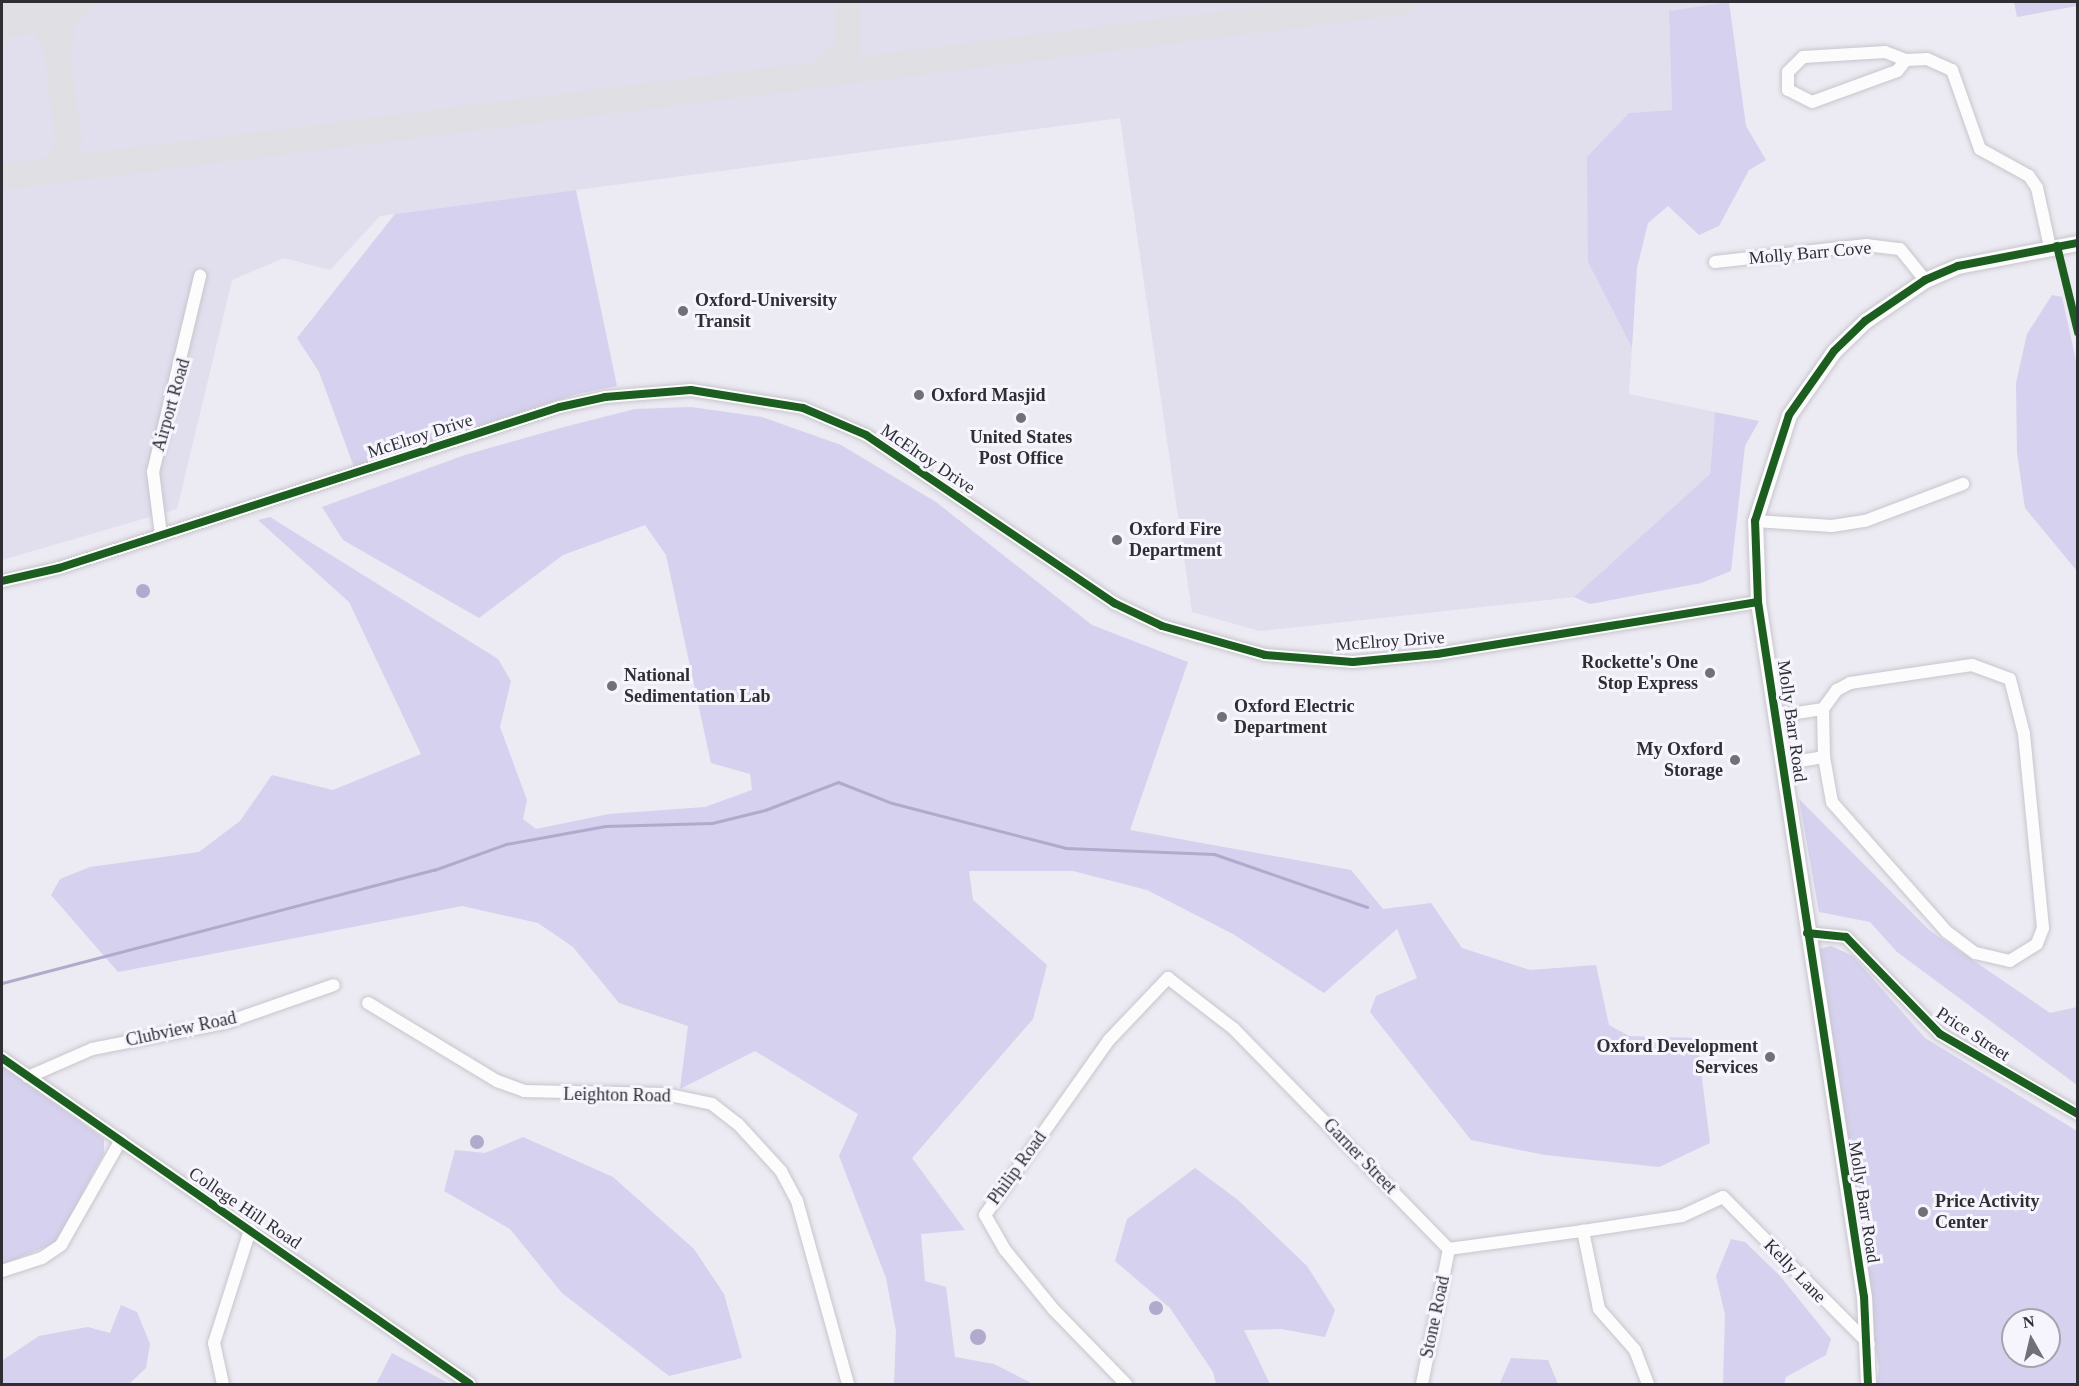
<!DOCTYPE html>
<style>
body{margin:0}
#map{position:relative;width:2079px;height:1386px;overflow:hidden;background:#eceaf2;font-family:"Times New Roman",serif}
div>[style]{position:absolute}
[style*='--x']{left:calc(var(--x)*1px);top:calc(var(--y)*1px);width:calc(var(--w)*1px);rotate:calc(var(--a)*1deg)}
.built>*{inset:0;background:#e1deee}
.green>*{inset:0;background:#d6d1ee}
.water>*{inset:0;background:#b1aacd}
.round{border-radius:50%}
.stream>*{height:3px;margin:-1.5px;padding:0 1.5px;transform-origin:1.5px;border-radius:1.5px;background:#b1aacd}
.taxiway>*{height:26px;margin:-13px;padding:0 13px;transform-origin:13px;border-radius:13px;background:#e0dfe4}
.runway>*{height:63px;margin:-31.5px;padding:0 31.5px;transform-origin:31.5px;border-radius:31.5px;background:#e0dfe4}
.roads{filter:drop-shadow(0 0 2px #c7c6cc) drop-shadow(0 0 2px #c7c6cc)}
.minor>*{height:12px;margin:-6px;padding:0 6px;transform-origin:6px;border-radius:6px;background:#fcfcfd}
.major>*{height:15px;margin:-7.5px;padding:0 7.5px;transform-origin:7.5px;border-radius:7.5px;background:#fcfcfd}
.cycleway>*{height:8px;margin:-4px;padding:0 4px;transform-origin:4px;border-radius:4px;background:#1b5e20}
.dots>*{width:16px;height:16px;translate:-50% -50%;box-sizing:border-box;border:3px solid #f6f5fe;border-radius:50%}
span{translate:-50% -50%;white-space:nowrap;text-align:center;line-height:1.15;-webkit-text-stroke:6px #f6f5fe;paint-order:stroke}
.street-label{font-size:18px;color:#2f2e33}
.poi-label{font-size:18px;color:#2f2e33;font-weight:700}
.left{translate:0 -50%;text-align:left}
.right{translate:-100% -50%;text-align:right}
.frame{position:absolute;inset:0;border:3px solid #2f2e33;pointer-events:none}
.north{position:absolute;left:2001px;top:1308px;width:60px;height:60px;box-sizing:border-box;background:#f6f5fe;border:2px solid #a6a5ad;border-radius:50%;rotate:352deg;font-size:16px;font-weight:700;line-height:24px;text-align:center;color:#2f2e33}
.north::after{content:'';display:block;margin:auto;width:21px;height:27px;background:#717076;clip-path:polygon(50% 0,100% 100%,50% 72%,0 100%)}
</style>
<div id="map">
<div class="built">
<div style="clip-path:polygon(2px 2px,1734px 2px,1669px 11px,1672px 110px,1629px 113px,1588px 262px,1632px 348px,1629px 394px,1715px 412px,1710px 474px,1574px 597px,1260px 631px,1192px 612px,1120px 118px,380px 216px,330px 270px,284px 258px,232px 280px,177px 509px,2px 560px)"></div>
</div>
<div class="green">
<div style="clip-path:polygon(1729px 2px,1746px 126px,1766px 160px,1749px 170px,1719px 226px,1699px 235px,1668px 206px,1648px 223px,1637px 268px,1632px 348px,1588px 262px,1587px 157px,1629px 113px,1672px 110px,1669px 11px)"></div>
<div style="clip-path:polygon(2014px 2px,2077px 2px,2077px 6px,2017px 17px)"></div>
<div style="clip-path:polygon(576px 190px,617px 386px,577px 394px,354px 467px,319px 372px,297px 338px,395px 214px)"></div>
<div style="clip-path:polygon(2052px 295px,2062px 297px,2077px 365px,2077px 571px,2025px 508px,2017px 453px,2016px 383px,2027px 334px)"></div>
<div style="clip-path:polygon(691px 407px,762px 417px,841px 445px,936px 502px,1092px 625px,1188px 662px,1130px 830px,1351px 870px,1383px 909px,1431px 903px,1462px 948px,1530px 970px,1596px 965px,1609px 1025px,1629px 1036px,1697px 1038px,1710px 1143px,1659px 1167px,1545px 1155px,1471px 1140px,1370px 1012px,1376px 996px,1417px 978px,1397px 929px,1324px 993px,1233px 934px,1147px 890px,1073px 871px,969px 871px,973px 900px,1047px 965px,1033px 1019px,912px 1158px,965px 1230px,921px 1234px,925px 1281px,946px 1287px,955px 1357px,994px 1364px,1033px 1384px,894px 1384px,896px 1331px,886px 1278px,839px 1156px,858px 1114px,755px 1051px,680px 1089px,688px 1026px,619px 1003px,573px 947px,538px 923px,462px 906px,118px 972px,51px 895px,60px 879px,90px 867px,199px 852px,240px 821px,272px 775px,333px 790px,421px 754px,349px 602px,258px 520px,270px 517px,498px 659px,511px 681px,500px 727px,527px 800px,523px 819px,536px 829px,609px 814px,705px 807px,752px 790px,750px 774px,711px 763px,666px 555px,645px 525px,563px 555px,479px 618px,343px 540px,322px 507px,465px 455px,564px 427px,635px 409px)"></div>
<div style="clip-path:polygon(1715px 412px,1759px 421px,1745px 446px,1731px 571px,1701px 583px,1590px 604px,1574px 597px,1710px 474px)"></div>
<div style="clip-path:polygon(1799px 799px,1929px 930px,2050px 1013px,2077px 1007px,2077px 1085px,1897px 952px,1870px 922px,1819px 912px)"></div>
<div style="clip-path:polygon(evenodd,1831px 946px,1853px 956px,1925px 1038px,2077px 1131px,2077px 1384px,1877px 1384px,1879px 1368px,1843px 1166px,1820px 949px,1831px 946px,2013px 1320px,2049px 1320px,2049px 1356px,2013px 1356px,2013px 1320px)"></div>
<div style="clip-path:polygon(2px 1065px,104px 1139px,104px 1153px,57px 1242px,2px 1265px)"></div>
<div style="clip-path:polygon(523px 1137px,613px 1177px,694px 1249px,724px 1294px,742px 1358px,669px 1376px,562px 1293px,510px 1229px,444px 1191px,455px 1150px,485px 1153px)"></div>
<div style="clip-path:polygon(1195px 1168px,1238px 1200px,1307px 1266px,1335px 1310px,1325px 1337px,1281px 1329px,1244px 1330px,1270px 1384px,1216px 1384px,1213px 1372px,1170px 1308px,1115px 1261px,1127px 1219px)"></div>
<div style="clip-path:polygon(1731px 1239px,1745px 1242px,1780px 1276px,1831px 1339px,1826px 1355px,1786px 1377px,1784px 1384px,1723px 1384px,1725px 1315px,1716px 1276px)"></div>
<div style="clip-path:polygon(121px 1305px,137px 1312px,150px 1344px,146px 1368px,129px 1384px,2px 1384px,3px 1360px,39px 1336px,88px 1327px,110px 1333px)"></div>
<div style="clip-path:polygon(392px 1353px,450px 1384px,376px 1384px)"></div>
<div style="clip-path:polygon(1511px 1358px,1548px 1360px,1558px 1384px,1487px 1384px,1500px 1383px)"></div>
</div>
<div class="water">
<div class="round" style="left:136px;top:584px;width:14px;height:14px"></div>
<div class="round" style="left:470px;top:1135px;width:14px;height:14px"></div>
<div class="round" style="left:1149px;top:1301px;width:14px;height:14px"></div>
<div class="round" style="left:970px;top:1329px;width:16px;height:16px"></div>
</div>
<div class="stream">
<div style="--x:2;--y:983;--w:447;--a:-14.7"></div>
<div style="--x:434;--y:870;--w:77;--a:-19.9"></div>
<div style="--x:506;--y:844;--w:101;--a:-10.3"></div>
<div style="--x:605;--y:826;--w:107;--a:-1.6"></div>
<div style="--x:712;--y:823;--w:55;--a:-13.8"></div>
<div style="--x:765;--y:810;--w:78;--a:-21"></div>
<div style="--x:838;--y:782;--w:58;--a:21.3"></div>
<div style="--x:892;--y:803;--w:180;--a:14.5"></div>
<div style="--x:1066;--y:848;--w:148;--a:2.3"></div>
<div style="--x:1214;--y:854;--w:162;--a:19.1"></div>
</div>
<div class="taxiway">
<div style="--x:2;--y:7;--w:13;--a:0"></div>
<div style="--x:15;--y:7;--w:33;--a:27"></div>
<div style="--x:44;--y:22;--w:32;--a:66"></div>
<div style="--x:57;--y:51;--w:95;--a:82.7"></div>
<div style="--x:69;--y:145;--w:20;--a:117"></div>
<div style="--x:60;--y:163;--w:14;--a:146"></div>
<div style="--x:57;--y:51;--w:34;--a:-78"></div>
<div style="--x:64;--y:18;--w:24;--a:-42"></div>
<div style="--x:820;--y:74;--w:38;--a:-43"></div>
<div style="--x:848;--y:48;--w:46;--a:-91.2"></div>
<div style="--x:2;--y:177;--w:1411;--a:-7.13"></div>
</div>
<div class="runway">
<div style="--x:2;--y:6;--w:35;--a:-7"></div>
</div>
<div class="roads">
<div class="minor">
<div style="--x:1906;--y:60;--w:14;--a:129"></div>
<div style="--x:1897;--y:71;--w:90;--a:160"></div>
<div style="--x:1812;--y:102;--w:27;--a:-153"></div>
<div style="--x:1788;--y:90;--w:18;--a:-90"></div>
<div style="--x:1788;--y:72;--w:21;--a:-45"></div>
<div style="--x:1803;--y:57;--w:82;--a:-3.5"></div>
<div style="--x:1885;--y:52;--w:22;--a:21"></div>
<div style="--x:1906;--y:60;--w:21;--a:-3"></div>
<div style="--x:1927;--y:59;--w:27;--a:24"></div>
<div style="--x:1952;--y:70;--w:84;--a:70.5"></div>
<div style="--x:1980;--y:149;--w:56;--a:28.9"></div>
<div style="--x:2029;--y:176;--w:14;--a:56"></div>
<div style="--x:2037;--y:188;--w:60;--a:77.6"></div>
<div style="--x:1715;--y:262;--w:152;--a:-6.4"></div>
<div style="--x:1866;--y:245;--w:34;--a:7"></div>
<div style="--x:1900;--y:249;--w:40;--a:51"></div>
<div style="--x:1755;--y:521;--w:77;--a:3.7"></div>
<div style="--x:1832;--y:526;--w:33;--a:-9"></div>
<div style="--x:1865;--y:521;--w:105;--a:-20.7"></div>
<div style="--x:161;--y:535;--w:64;--a:-97.2"></div>
<div style="--x:153;--y:472;--w:202;--a:-76.5"></div>
<div style="--x:2;--y:581;--w:58;--a:-12.8"></div>
<div style="--x:59;--y:568;--w:526;--a:-17.82"></div>
<div style="--x:560;--y:407;--w:46;--a:-12.5"></div>
<div style="--x:605;--y:397;--w:86;--a:-4.7"></div>
<div style="--x:691;--y:390;--w:113;--a:9.1"></div>
<div style="--x:803;--y:408;--w:69;--a:23.2"></div>
<div style="--x:866;--y:435;--w:300;--a:34.1"></div>
<div style="--x:1114;--y:603;--w:53;--a:25.6"></div>
<div style="--x:1162;--y:626;--w:107;--a:15.7"></div>
<div style="--x:1265;--y:655;--w:88;--a:4.5"></div>
<div style="--x:1353;--y:662;--w:84;--a:-5.4"></div>
<div style="--x:1437;--y:654;--w:325;--a:-9.2"></div>
<div style="--x:1972;--y:665;--w:40;--a:20.2"></div>
<div style="--x:2010;--y:679;--w:57;--a:75.7"></div>
<div style="--x:2024;--y:734;--w:195;--a:84.4"></div>
<div style="--x:2043;--y:928;--w:17;--a:111"></div>
<div style="--x:2037;--y:944;--w:32;--a:148"></div>
<div style="--x:2010;--y:961;--w:36;--a:-167"></div>
<div style="--x:1975;--y:953;--w:36;--a:-143"></div>
<div style="--x:1946;--y:931;--w:172;--a:-131.5"></div>
<div style="--x:1832;--y:802;--w:46;--a:-100.1"></div>
<div style="--x:1824;--y:757;--w:48;--a:-91.2"></div>
<div style="--x:1823;--y:709;--w:24;--a:-54"></div>
<div style="--x:1837;--y:690;--w:15;--a:-28"></div>
<div style="--x:1850;--y:683;--w:123;--a:-8.4"></div>
<div style="--x:1777;--y:716;--w:47;--a:-8.7"></div>
<div style="--x:1782;--y:764;--w:43;--a:-9.5"></div>
<div style="--x:1807;--y:933;--w:39;--a:6"></div>
<div style="--x:1846;--y:937;--w:135;--a:45.9"></div>
<div style="--x:1940;--y:1034;--w:160;--a:30.1"></div>
<div style="--x:368;--y:1003;--w:151;--a:31.2"></div>
<div style="--x:497;--y:1081;--w:29;--a:20"></div>
<div style="--x:524;--y:1091;--w:141;--a:1.2"></div>
<div style="--x:665;--y:1094;--w:48;--a:12"></div>
<div style="--x:712;--y:1104;--w:33;--a:38"></div>
<div style="--x:738;--y:1124;--w:64;--a:47.5"></div>
<div style="--x:781;--y:1171;--w:34;--a:62"></div>
<div style="--x:797;--y:1201;--w:190;--a:74.4"></div>
<div style="--x:2;--y:1058;--w:570;--a:34.86"></div>
<div style="--x:28;--y:1077;--w:70;--a:-23.6"></div>
<div style="--x:92;--y:1049;--w:136;--a:-11.1"></div>
<div style="--x:225;--y:1023;--w:115;--a:-19.2"></div>
<div style="--x:2;--y:1271;--w:42;--a:-18"></div>
<div style="--x:42;--y:1258;--w:23;--a:-34"></div>
<div style="--x:61;--y:1245;--w:121;--a:-60.3"></div>
<div style="--x:223;--y:1384;--w:42;--a:-102.4"></div>
<div style="--x:214;--y:1343;--w:119;--a:-72.3"></div>
<div style="--x:1126;--y:1384;--w:103;--a:-134.2"></div>
<div style="--x:1054;--y:1310;--w:77;--a:-129.2"></div>
<div style="--x:1005;--y:1250;--w:40;--a:-119.7"></div>
<div style="--x:985;--y:1215;--w:214;--a:-54.7"></div>
<div style="--x:1109;--y:1040;--w:86;--a:-46.4"></div>
<div style="--x:1168;--y:978;--w:83;--a:37.7"></div>
<div style="--x:1234;--y:1029;--w:308;--a:45.7"></div>
<div style="--x:1449;--y:1249;--w:135;--a:-7.7"></div>
<div style="--x:1422;--y:1384;--w:138;--a:-78.7"></div>
<div style="--x:1648;--y:1384;--w:36;--a:-111"></div>
<div style="--x:1635;--y:1350;--w:55;--a:-131.3"></div>
<div style="--x:1599;--y:1309;--w:80;--a:-101.6"></div>
<div style="--x:1583;--y:1231;--w:100;--a:-8.6"></div>
<div style="--x:1682;--y:1216;--w:45;--a:-24.9"></div>
<div style="--x:1723;--y:1197;--w:207;--a:45.2"></div>
</div>
<div class="major">
<div style="--x:1868;--y:1384;--w:87;--a:-92.6"></div>
<div style="--x:1864;--y:1297;--w:703;--a:-98.67"></div>
<div style="--x:1758;--y:602;--w:81;--a:-92.1"></div>
<div style="--x:1755;--y:521;--w:111;--a:-72.2"></div>
<div style="--x:1789;--y:415;--w:78;--a:-54.9"></div>
<div style="--x:1834;--y:351;--w:43;--a:-44.1"></div>
<div style="--x:1865;--y:321;--w:73;--a:-34.3"></div>
<div style="--x:1925;--y:280;--w:36;--a:-23"></div>
<div style="--x:1958;--y:266;--w:122;--a:-10.9"></div>
</div>
</div>
<div class="cycleway">
<div style="--x:2057;--y:246;--w:89;--a:76.3"></div>
<div style="--x:2;--y:581;--w:58;--a:-12.8"></div>
<div style="--x:59;--y:568;--w:526;--a:-17.82"></div>
<div style="--x:560;--y:407;--w:46;--a:-12.5"></div>
<div style="--x:605;--y:397;--w:86;--a:-4.7"></div>
<div style="--x:691;--y:390;--w:113;--a:9.1"></div>
<div style="--x:803;--y:408;--w:69;--a:23.2"></div>
<div style="--x:866;--y:435;--w:300;--a:34.1"></div>
<div style="--x:1114;--y:603;--w:53;--a:25.6"></div>
<div style="--x:1162;--y:626;--w:107;--a:15.7"></div>
<div style="--x:1265;--y:655;--w:88;--a:4.5"></div>
<div style="--x:1353;--y:662;--w:84;--a:-5.4"></div>
<div style="--x:1437;--y:654;--w:325;--a:-9.2"></div>
<div style="--x:1807;--y:933;--w:39;--a:6"></div>
<div style="--x:1846;--y:937;--w:135;--a:45.9"></div>
<div style="--x:1940;--y:1034;--w:160;--a:30.1"></div>
<div style="--x:2;--y:1058;--w:570;--a:34.86"></div>
<div style="--x:1868;--y:1384;--w:87;--a:-92.6"></div>
<div style="--x:1864;--y:1297;--w:703;--a:-98.67"></div>
<div style="--x:1758;--y:602;--w:81;--a:-92.1"></div>
<div style="--x:1755;--y:521;--w:111;--a:-72.2"></div>
<div style="--x:1789;--y:415;--w:78;--a:-54.9"></div>
<div style="--x:1834;--y:351;--w:43;--a:-44.1"></div>
<div style="--x:1865;--y:321;--w:73;--a:-34.3"></div>
<div style="--x:1925;--y:280;--w:36;--a:-23"></div>
<div style="--x:1958;--y:266;--w:122;--a:-10.9"></div>
</div>
<div class="dots">
<div style="left:683px;top:311px;background:#717076"></div>
<div style="left:919px;top:395px;background:#717076"></div>
<div style="left:1021px;top:418px;background:#717076"></div>
<div style="left:1117px;top:540px;background:#717076"></div>
<div style="left:1710px;top:673px;background:#717076"></div>
<div style="left:612px;top:686px;background:#717076"></div>
<div style="left:1222px;top:717px;background:#717076"></div>
<div style="left:1735px;top:760px;background:#717076"></div>
<div style="left:1770px;top:1057px;background:#717076"></div>
<div style="left:1923px;top:1212px;background:#717076"></div>
</div>
<div class="street-label">
<span style="left:1810px;top:253px;rotate:-5deg">Molly Barr Cove</span>
<span style="left:171px;top:405px;rotate:-74deg">Airport Road</span>
<span style="left:420px;top:436px;rotate:-18deg">McElroy Drive</span>
<span style="left:928px;top:459px;rotate:34deg">McElroy Drive</span>
<span style="left:1390px;top:641px;rotate:-4deg">McElroy Drive</span>
<span style="left:1792px;top:721px;rotate:82deg">Molly Barr Road</span>
<span style="left:181px;top:1029px;rotate:-12deg">Clubview Road</span>
<span style="left:1973px;top:1034px;rotate:33deg">Price Street</span>
<span style="left:617px;top:1095px;rotate:1deg">Leighton Road</span>
<span style="left:1360px;top:1156px;rotate:46deg">Garner Street</span>
<span style="left:1017px;top:1168px;rotate:-54deg">Philip Road</span>
<span style="left:1864px;top:1202px;rotate:81deg">Molly Barr Road</span>
<span style="left:245px;top:1208px;rotate:34deg">College Hill Road</span>
<span style="left:1795px;top:1271px;rotate:46deg">Kelly Lane</span>
<span style="left:1435px;top:1317px;rotate:-78deg">Stone Road</span>
</div>
<div class="poi-label">
<span class="left" style="left:695px;top:311px">Oxford-University<br>Transit</span>
<span class="left" style="left:931px;top:395px">Oxford Masjid</span>
<span style="left:1021px;top:448px">United States<br>Post Office</span>
<span class="left" style="left:1129px;top:540px">Oxford Fire<br>Department</span>
<span class="right" style="left:1698px;top:673px">Rockette's One<br>Stop Express</span>
<span class="left" style="left:624px;top:686px">National<br>Sedimentation Lab</span>
<span class="left" style="left:1234px;top:717px">Oxford Electric<br>Department</span>
<span class="right" style="left:1723px;top:760px">My Oxford<br>Storage</span>
<span class="right" style="left:1758px;top:1057px">Oxford Development<br>Services</span>
<span class="left" style="left:1935px;top:1212px">Price Activity<br>Center</span>
</div>
<div class="frame"></div>
<div class="north">N</div>
</div>
